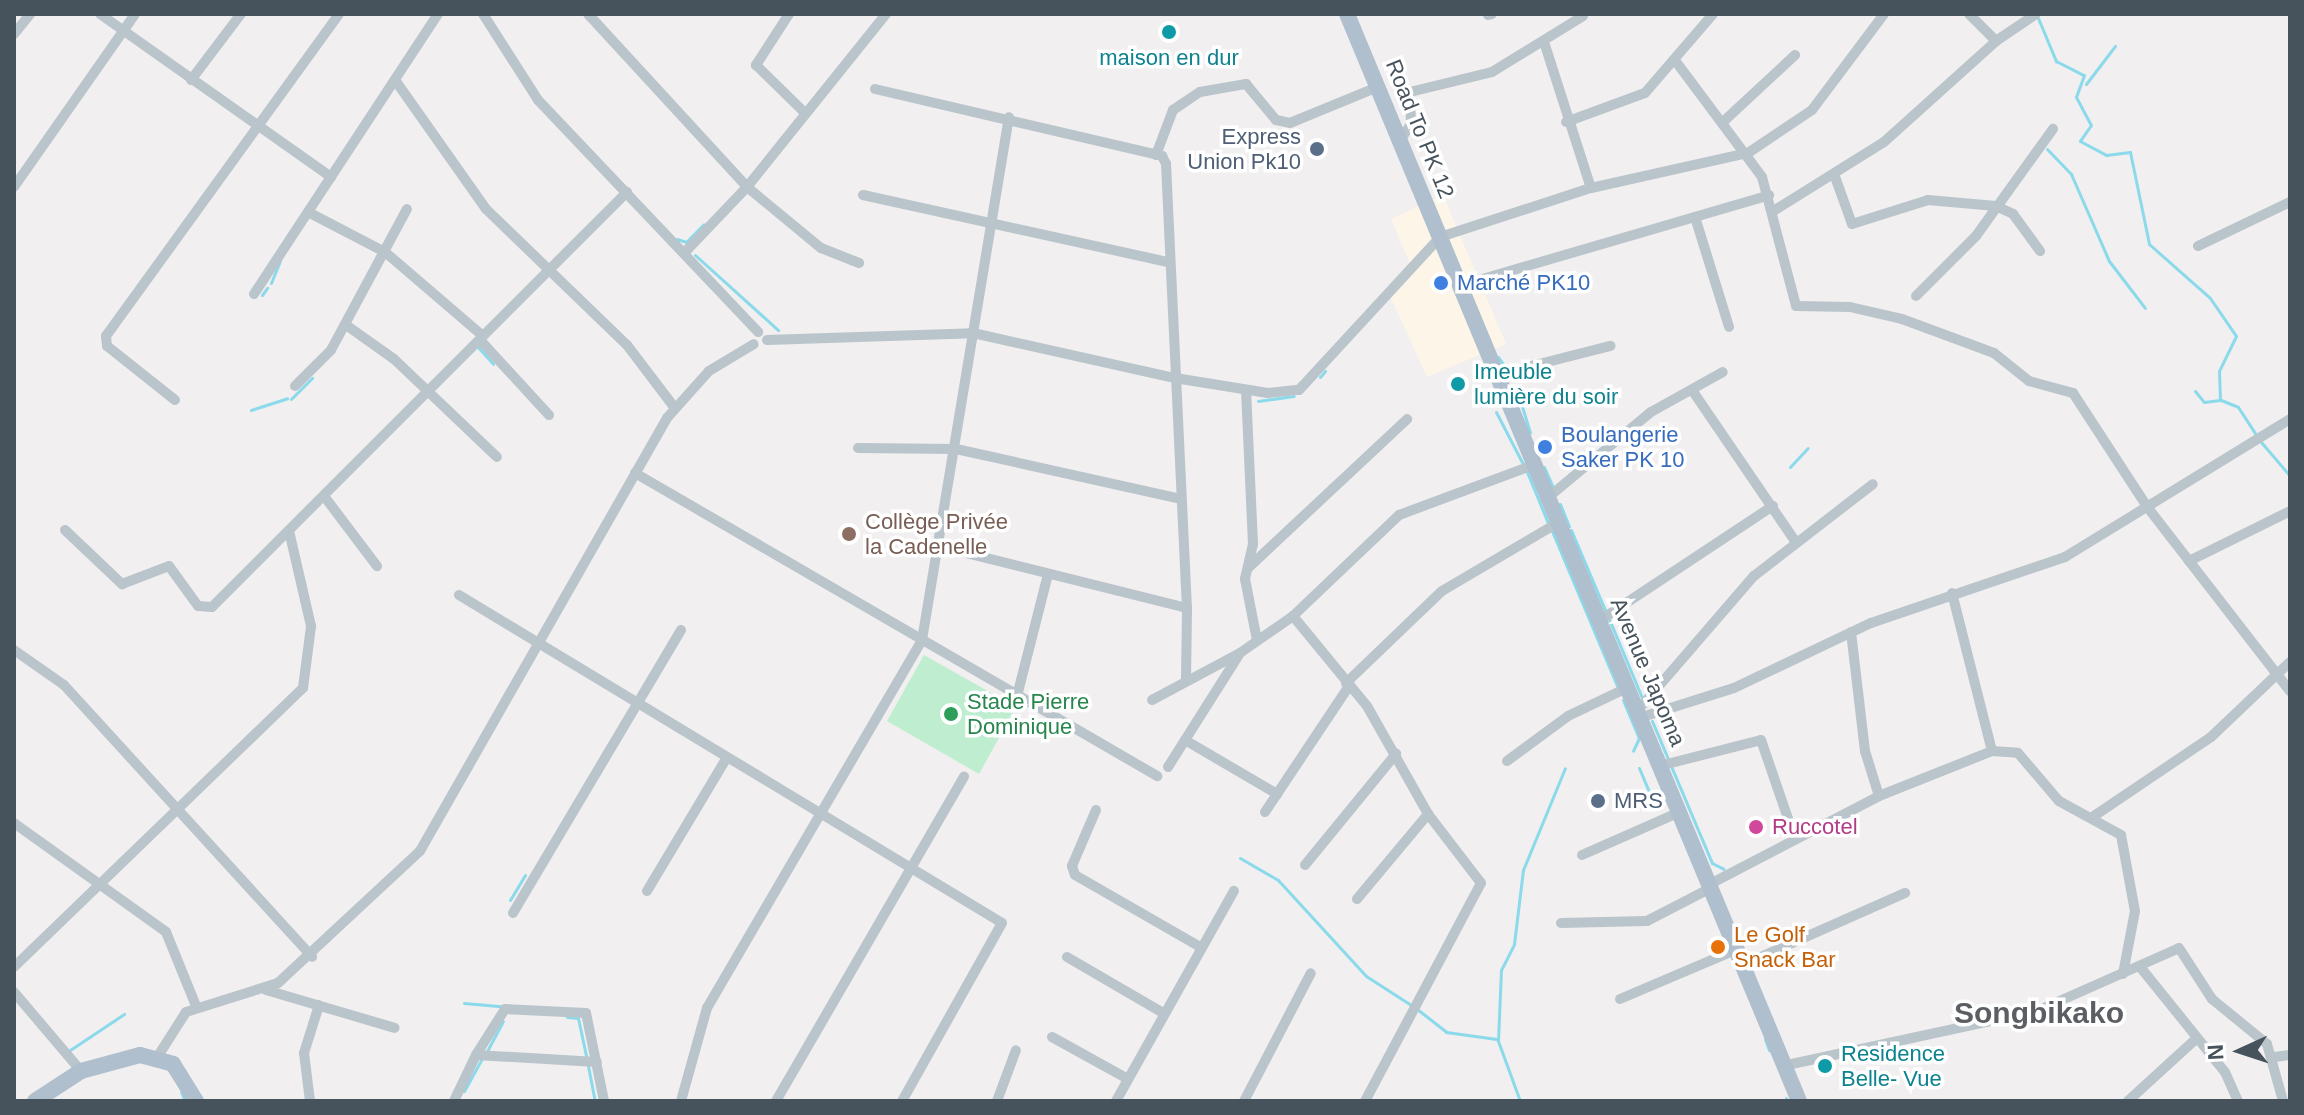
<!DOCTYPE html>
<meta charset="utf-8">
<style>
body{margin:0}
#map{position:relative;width:2304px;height:1115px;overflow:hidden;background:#f1efef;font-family:Arial,sans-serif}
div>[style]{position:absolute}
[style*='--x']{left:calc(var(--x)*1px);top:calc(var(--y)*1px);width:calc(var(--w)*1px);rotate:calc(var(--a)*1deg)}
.commercial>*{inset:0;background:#fcf5e8}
.green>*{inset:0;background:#beeecf}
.stream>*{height:3px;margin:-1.5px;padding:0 1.5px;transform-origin:1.5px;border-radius:1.5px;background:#8bdaeb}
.street>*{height:10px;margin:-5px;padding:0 5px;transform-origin:5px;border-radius:5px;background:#bac4cb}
.primary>*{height:16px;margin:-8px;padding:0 8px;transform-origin:8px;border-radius:8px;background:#afbfcd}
.dots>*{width:22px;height:22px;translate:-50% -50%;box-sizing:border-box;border:4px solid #fff;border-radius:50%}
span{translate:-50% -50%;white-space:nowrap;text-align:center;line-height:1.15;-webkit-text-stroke:7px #fff;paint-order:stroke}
.culture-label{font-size:22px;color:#0d838f}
.left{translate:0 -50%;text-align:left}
.street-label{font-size:22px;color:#47535c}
.service-label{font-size:22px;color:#4e5e75}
.right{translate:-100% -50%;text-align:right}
.shop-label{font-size:22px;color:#366cbe}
.education-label{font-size:22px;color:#785e54}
.leisure-label{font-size:22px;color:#27864d}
.hotel-label{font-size:22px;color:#b23c85}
.food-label{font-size:22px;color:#c56008}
.district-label{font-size:30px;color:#5b5f64;font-weight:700}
.frame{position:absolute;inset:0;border:16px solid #47535c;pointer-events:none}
.north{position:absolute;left:2200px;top:1011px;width:80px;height:80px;-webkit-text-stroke:6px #fff;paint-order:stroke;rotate:267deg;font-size:22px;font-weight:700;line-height:32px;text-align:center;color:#47535c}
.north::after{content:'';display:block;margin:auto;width:28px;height:36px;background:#47535c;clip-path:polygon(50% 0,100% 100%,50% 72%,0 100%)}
</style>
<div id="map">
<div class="commercial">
<div style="clip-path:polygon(1443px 195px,1506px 344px,1427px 377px,1389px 294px,1413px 271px,1391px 219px)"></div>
</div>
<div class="green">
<div style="clip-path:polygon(924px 655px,1016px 707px,979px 774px,887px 721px)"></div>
</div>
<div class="stream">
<div style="--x:2038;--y:18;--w:47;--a:67.3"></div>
<div style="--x:2056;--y:61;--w:31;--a:27"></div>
<div style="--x:2084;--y:75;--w:23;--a:110"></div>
<div style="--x:2076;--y:97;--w:32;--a:62"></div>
<div style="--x:2091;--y:125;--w:19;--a:125"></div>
<div style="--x:2080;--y:141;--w:30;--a:28"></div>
<div style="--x:2106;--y:155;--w:24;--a:-7"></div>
<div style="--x:2130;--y:152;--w:94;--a:78.3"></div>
<div style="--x:2149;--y:244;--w:81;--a:41.5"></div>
<div style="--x:2210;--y:298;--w:46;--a:55.6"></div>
<div style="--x:2236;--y:336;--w:39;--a:116"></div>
<div style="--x:2219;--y:371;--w:29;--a:88"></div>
<div style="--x:2086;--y:84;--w:48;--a:-52.7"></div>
<div style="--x:2047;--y:149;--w:35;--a:46"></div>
<div style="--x:2071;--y:174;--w:95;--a:66.4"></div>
<div style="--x:2109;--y:261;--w:59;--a:52.5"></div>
<div style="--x:677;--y:239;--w:9;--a:18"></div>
<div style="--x:686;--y:242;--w:25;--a:-45"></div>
<div style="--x:695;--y:255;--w:112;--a:42.1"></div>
<div style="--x:271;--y:283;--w:24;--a:-68"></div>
<div style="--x:262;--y:295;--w:9;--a:-54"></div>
<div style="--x:477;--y:346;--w:24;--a:48"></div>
<div style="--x:1498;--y:357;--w:14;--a:54"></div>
<div style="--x:1320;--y:377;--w:8;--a:-50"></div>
<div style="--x:2195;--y:391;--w:14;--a:51"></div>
<div style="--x:2204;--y:402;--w:16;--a:-7"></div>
<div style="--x:291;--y:399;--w:30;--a:-45"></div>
<div style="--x:1520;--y:400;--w:34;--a:73"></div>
<div style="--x:2221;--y:400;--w:18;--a:22"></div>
<div style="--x:2238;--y:407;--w:33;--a:57"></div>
<div style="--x:1258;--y:401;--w:36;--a:-8"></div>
<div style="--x:251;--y:410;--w:38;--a:-18"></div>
<div style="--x:1496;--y:412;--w:59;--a:62.6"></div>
<div style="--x:2261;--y:442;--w:45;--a:49.5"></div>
<div style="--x:1544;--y:467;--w:22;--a:66"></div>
<div style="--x:1790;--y:467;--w:26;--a:-47"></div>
<div style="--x:1527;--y:472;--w:55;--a:67.6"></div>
<div style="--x:1560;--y:504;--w:24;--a:68"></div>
<div style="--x:1571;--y:530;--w:87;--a:67"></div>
<div style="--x:1552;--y:531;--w:170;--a:67.2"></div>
<div style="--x:1609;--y:619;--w:86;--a:67.3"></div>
<div style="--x:1623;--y:700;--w:41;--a:67.2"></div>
<div style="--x:1639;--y:738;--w:14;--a:115"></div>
<div style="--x:1652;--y:721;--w:154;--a:67.1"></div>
<div style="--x:1712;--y:863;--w:13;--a:27"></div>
<div style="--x:1639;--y:768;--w:34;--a:67"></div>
<div style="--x:1240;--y:858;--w:44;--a:30.1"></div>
<div style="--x:1278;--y:880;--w:130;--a:47.5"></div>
<div style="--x:1366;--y:976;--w:54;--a:32.8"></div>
<div style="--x:510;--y:900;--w:29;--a:-59"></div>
<div style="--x:464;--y:1003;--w:37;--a:5"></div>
<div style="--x:1417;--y:1009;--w:37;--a:38"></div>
<div style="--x:1446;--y:1032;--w:51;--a:7.8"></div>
<div style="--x:567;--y:1017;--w:11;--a:5"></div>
<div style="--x:578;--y:1018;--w:40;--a:78"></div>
<div style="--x:1765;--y:1039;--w:12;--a:70"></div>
<div style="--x:70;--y:1050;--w:65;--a:-33.7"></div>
<div style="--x:486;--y:1053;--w:36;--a:-62"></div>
<div style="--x:588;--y:1066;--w:36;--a:79"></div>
<div style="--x:464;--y:1091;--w:37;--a:-61"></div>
<div style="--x:181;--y:1092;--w:10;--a:66"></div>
<div style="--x:1786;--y:1098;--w:3;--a:72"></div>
<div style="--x:1520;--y:1101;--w:64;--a:-110.1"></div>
<div style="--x:1498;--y:1041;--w:71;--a:-87.6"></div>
<div style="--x:1501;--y:970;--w:29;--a:-63"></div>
<div style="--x:1514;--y:944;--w:75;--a:-83.1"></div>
<div style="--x:1523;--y:870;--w:110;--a:-67.6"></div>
</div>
<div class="street">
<div style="--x:100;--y:14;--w:283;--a:35.2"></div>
<div style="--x:483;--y:14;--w:102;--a:57.4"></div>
<div style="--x:538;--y:100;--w:320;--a:46.5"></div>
<div style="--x:588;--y:14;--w:235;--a:47.4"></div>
<div style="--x:747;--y:187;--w:96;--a:39.5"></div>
<div style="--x:821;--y:248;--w:41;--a:21.5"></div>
<div style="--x:789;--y:14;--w:61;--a:122.9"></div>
<div style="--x:756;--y:65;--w:69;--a:44.4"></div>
<div style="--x:1969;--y:14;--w:38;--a:45"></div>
<div style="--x:1488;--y:15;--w:4;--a:-14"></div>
<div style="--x:14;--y:34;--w:26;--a:-51"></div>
<div style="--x:1545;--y:45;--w:150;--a:72.2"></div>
<div style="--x:1677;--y:63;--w:142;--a:53.3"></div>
<div style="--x:1762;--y:177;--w:133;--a:75.2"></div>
<div style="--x:1796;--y:306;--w:54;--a:1.1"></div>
<div style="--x:1850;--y:307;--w:53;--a:13"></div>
<div style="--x:1902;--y:319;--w:98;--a:20.3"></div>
<div style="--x:1994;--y:353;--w:45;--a:38.7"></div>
<div style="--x:2029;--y:381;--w:46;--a:15.3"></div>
<div style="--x:2073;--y:393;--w:137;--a:56.9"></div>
<div style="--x:2148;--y:508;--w:232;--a:52.2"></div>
<div style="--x:191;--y:80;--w:83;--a:-52.9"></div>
<div style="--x:395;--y:80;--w:158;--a:54.8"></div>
<div style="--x:486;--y:209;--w:196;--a:44"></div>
<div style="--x:627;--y:345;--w:78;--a:52.8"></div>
<div style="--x:875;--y:89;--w:295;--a:13.1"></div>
<div style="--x:1162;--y:156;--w:9;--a:63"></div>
<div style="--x:1166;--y:164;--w:444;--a:87.3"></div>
<div style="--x:1187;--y:608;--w:256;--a:-166"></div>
<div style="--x:1724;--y:121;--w:97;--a:-42.9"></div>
<div style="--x:1566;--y:122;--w:84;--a:-20.2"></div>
<div style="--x:1645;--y:93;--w:104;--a:-49.3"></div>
<div style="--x:1401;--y:139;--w:18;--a:-56"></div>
<div style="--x:1411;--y:124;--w:32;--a:-92"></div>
<div style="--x:1410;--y:92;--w:84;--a:-13.7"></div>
<div style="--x:1492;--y:72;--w:107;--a:-31.6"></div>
<div style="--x:1156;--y:155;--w:48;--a:-69.3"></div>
<div style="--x:1173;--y:110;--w:32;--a:-34"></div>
<div style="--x:1200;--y:92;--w:47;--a:-9.9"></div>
<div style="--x:1246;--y:84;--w:47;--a:50.2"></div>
<div style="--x:1276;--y:120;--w:14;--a:12"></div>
<div style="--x:1290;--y:123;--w:97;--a:-22.3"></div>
<div style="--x:1834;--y:174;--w:53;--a:70.2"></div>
<div style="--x:1852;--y:224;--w:80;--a:-17.5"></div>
<div style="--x:1928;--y:200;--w:68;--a:5"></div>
<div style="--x:1996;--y:206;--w:19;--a:25"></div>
<div style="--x:2013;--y:214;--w:46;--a:53.9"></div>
<div style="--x:14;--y:187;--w:211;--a:-55"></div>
<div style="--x:863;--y:195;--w:311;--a:12.4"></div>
<div style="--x:1775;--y:210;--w:128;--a:-32"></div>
<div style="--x:1884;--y:142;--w:151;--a:-42"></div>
<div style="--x:1996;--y:41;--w:48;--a:-34"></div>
<div style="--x:308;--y:212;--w:87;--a:27.5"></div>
<div style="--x:385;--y:252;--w:129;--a:40.6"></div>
<div style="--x:1695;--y:217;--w:115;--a:72.8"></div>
<div style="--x:2198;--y:246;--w:102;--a:-25.6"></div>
<div style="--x:687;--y:250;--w:87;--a:-46.4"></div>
<div style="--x:747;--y:187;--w:222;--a:-51.2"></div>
<div style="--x:1462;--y:285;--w:320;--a:-16.3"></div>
<div style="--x:254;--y:294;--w:335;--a:-56.7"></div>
<div style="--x:1916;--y:296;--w:85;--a:-45"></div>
<div style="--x:1976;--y:236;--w:132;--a:-54.3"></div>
<div style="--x:346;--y:325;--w:59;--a:35.3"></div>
<div style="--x:394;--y:359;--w:142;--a:43.6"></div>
<div style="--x:480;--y:340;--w:102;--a:47.4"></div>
<div style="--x:767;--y:340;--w:206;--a:-1.9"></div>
<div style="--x:973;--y:333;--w:207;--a:12.6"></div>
<div style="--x:1175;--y:378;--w:94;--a:9.2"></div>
<div style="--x:1268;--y:393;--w:31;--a:-6"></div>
<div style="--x:1299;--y:390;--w:208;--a:-47.3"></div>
<div style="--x:1440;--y:237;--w:159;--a:-18"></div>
<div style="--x:1591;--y:188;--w:161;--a:-12.6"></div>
<div style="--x:1748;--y:153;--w:77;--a:-33.9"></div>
<div style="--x:1812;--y:110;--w:120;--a:-53.1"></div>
<div style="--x:1500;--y:374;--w:114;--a:-14.3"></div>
<div style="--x:295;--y:386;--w:51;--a:-45"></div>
<div style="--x:331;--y:350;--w:160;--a:-61.7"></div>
<div style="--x:1246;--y:390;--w:154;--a:87.4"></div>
<div style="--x:1253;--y:544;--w:36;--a:103"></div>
<div style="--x:1245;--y:579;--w:62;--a:78.9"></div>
<div style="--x:1692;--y:390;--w:183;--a:55.7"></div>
<div style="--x:175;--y:400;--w:87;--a:-141.5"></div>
<div style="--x:107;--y:346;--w:10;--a:-96"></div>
<div style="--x:106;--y:336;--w:397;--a:-54.1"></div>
<div style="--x:858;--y:448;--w:98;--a:0.6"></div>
<div style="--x:956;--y:449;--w:230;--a:12.5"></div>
<div style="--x:635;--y:473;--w:604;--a:30.13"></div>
<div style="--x:1551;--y:495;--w:130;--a:-39.7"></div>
<div style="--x:1651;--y:412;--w:82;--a:-29.1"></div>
<div style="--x:324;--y:496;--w:88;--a:52.9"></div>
<div style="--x:65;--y:530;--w:79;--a:43.5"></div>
<div style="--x:122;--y:584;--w:50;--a:-21"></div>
<div style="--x:169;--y:566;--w:49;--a:54.1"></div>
<div style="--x:198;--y:606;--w:14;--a:4"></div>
<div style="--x:212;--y:607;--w:587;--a:-45"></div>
<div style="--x:2189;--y:561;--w:113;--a:-26.3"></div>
<div style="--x:1248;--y:568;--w:218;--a:-43.1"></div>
<div style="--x:1952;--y:593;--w:163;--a:75.8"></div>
<div style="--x:459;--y:595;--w:634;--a:31.13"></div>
<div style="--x:1002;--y:923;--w:204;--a:119.3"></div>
<div style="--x:1293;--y:616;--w:117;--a:50.6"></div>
<div style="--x:1367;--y:706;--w:124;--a:60.5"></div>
<div style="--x:1428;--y:814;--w:87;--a:52.5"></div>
<div style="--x:1481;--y:883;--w:247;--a:118"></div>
<div style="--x:1602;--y:619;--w:205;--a:-33.5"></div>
<div style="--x:1851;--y:632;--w:120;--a:83.3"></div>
<div style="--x:1865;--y:751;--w:47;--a:72.7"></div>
<div style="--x:14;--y:650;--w:61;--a:35"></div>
<div style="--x:64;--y:685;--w:368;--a:47.6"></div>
<div style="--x:1186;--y:681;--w:73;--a:-89.2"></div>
<div style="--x:1346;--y:683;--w:133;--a:-43.8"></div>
<div style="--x:1442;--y:591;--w:138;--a:-30.5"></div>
<div style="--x:1017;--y:696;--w:122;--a:-75.7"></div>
<div style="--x:1152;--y:700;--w:98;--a:-28.1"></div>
<div style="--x:1639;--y:709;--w:176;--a:-49.2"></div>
<div style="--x:1754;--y:576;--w:150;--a:-37.7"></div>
<div style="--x:1642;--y:717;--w:96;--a:-17.5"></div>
<div style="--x:1734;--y:688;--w:152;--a:-25.4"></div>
<div style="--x:1871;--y:623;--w:205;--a:-18.8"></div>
<div style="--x:2065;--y:557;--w:264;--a:-31.5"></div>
<div style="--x:1185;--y:740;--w:107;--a:30.4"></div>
<div style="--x:1507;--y:761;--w:76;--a:-36.4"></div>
<div style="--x:1568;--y:716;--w:68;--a:-25.4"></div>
<div style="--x:1663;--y:765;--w:101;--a:-14.3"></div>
<div style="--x:1761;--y:740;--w:105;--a:71"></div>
<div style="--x:1168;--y:767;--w:135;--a:-57.7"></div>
<div style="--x:1240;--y:653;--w:65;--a:-34.9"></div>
<div style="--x:1293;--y:616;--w:146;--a:-43.6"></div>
<div style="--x:1399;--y:515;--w:146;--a:-20.4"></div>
<div style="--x:1096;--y:810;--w:61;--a:113.2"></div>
<div style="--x:1072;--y:866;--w:9;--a:72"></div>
<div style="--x:1075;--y:875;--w:146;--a:29.9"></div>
<div style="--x:1265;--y:812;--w:151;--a:-56.3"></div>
<div style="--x:2091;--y:818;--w:145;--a:-34"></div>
<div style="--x:2211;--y:737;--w:109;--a:-43.5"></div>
<div style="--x:14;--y:823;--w:187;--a:35.6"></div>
<div style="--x:166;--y:932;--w:80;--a:67.9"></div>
<div style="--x:1582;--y:855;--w:109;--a:-23.7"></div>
<div style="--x:1305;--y:865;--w:144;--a:-50.7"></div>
<div style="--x:1712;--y:883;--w:188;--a:-27.5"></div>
<div style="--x:1879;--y:796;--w:122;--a:-21.7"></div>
<div style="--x:1992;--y:751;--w:26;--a:4"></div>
<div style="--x:2018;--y:753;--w:63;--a:49.5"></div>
<div style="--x:2059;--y:801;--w:71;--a:28.7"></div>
<div style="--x:2121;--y:835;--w:77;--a:79.6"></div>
<div style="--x:2135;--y:911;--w:64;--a:100.8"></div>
<div style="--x:647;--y:891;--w:154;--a:-59.1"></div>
<div style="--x:1357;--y:899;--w:111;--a:-50.1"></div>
<div style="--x:513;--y:913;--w:329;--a:-59.3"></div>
<div style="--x:1561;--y:923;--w:86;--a:-1.3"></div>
<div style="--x:1647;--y:921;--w:74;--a:-27.3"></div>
<div style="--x:1067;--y:957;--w:113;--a:30.2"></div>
<div style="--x:1747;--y:963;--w:173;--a:-23.9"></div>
<div style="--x:14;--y:967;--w:402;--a:-44"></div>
<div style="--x:303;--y:688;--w:63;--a:-82.6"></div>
<div style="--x:311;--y:626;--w:98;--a:-103"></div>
<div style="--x:2141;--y:968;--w:134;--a:51.1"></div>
<div style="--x:2225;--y:1072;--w:32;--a:66"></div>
<div style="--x:266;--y:990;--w:134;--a:16.4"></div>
<div style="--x:14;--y:992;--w:104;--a:49.7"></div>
<div style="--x:1620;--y:999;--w:130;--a:-23"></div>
<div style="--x:1052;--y:1037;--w:87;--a:28.9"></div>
<div style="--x:476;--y:1055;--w:54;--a:-57.8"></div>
<div style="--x:505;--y:1009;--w:81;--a:2.8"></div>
<div style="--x:586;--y:1013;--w:90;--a:78.4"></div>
<div style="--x:158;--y:1056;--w:52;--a:-57.5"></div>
<div style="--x:186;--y:1012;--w:96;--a:-17.5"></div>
<div style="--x:278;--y:983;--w:194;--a:-42.9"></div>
<div style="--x:420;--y:851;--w:498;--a:-60.3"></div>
<div style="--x:667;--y:418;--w:63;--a:-48.2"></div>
<div style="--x:709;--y:371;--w:52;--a:-31"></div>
<div style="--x:2275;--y:1057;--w:15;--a:-8"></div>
<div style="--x:1787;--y:1065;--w:256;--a:-12.2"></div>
<div style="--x:2037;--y:1011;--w:155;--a:-23.9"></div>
<div style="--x:2179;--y:948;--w:61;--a:57.1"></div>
<div style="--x:2212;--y:999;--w:71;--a:39.3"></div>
<div style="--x:2267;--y:1044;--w:59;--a:74.3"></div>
<div style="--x:310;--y:1101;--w:48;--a:-97.1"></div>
<div style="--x:304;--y:1053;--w:50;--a:-72.6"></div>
<div style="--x:454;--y:1101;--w:51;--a:-64.4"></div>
<div style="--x:476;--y:1055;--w:121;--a:3.3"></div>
<div style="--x:681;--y:1101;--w:97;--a:-74.4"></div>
<div style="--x:707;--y:1008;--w:426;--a:-59.7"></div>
<div style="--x:922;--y:640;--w:530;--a:-80.56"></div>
<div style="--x:776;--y:1101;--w:375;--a:-59.9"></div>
<div style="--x:997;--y:1101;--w:54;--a:-69.6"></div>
<div style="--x:1116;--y:1101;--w:241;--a:-60.7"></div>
<div style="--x:1244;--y:1101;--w:144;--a:-62.4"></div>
<div style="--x:2128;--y:1101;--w:93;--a:-42.4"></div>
</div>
<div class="primary">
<div style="--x:1347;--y:14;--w:1177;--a:67.42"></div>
<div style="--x:35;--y:1101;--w:55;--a:-33.1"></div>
<div style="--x:81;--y:1071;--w:61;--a:-15.2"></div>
<div style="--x:140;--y:1055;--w:34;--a:15"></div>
<div style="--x:173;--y:1064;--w:44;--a:58.1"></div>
</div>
<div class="dots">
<div style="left:1169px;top:32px;background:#0f9aa8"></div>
<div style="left:1317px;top:149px;background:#5c6f8a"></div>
<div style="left:1441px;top:283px;background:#3f7fe0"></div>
<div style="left:1458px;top:384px;background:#0f9aa8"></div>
<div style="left:1545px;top:447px;background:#3f7fe0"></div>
<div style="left:849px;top:534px;background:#8d6e63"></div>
<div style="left:951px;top:714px;background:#2e9e5b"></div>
<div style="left:1598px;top:801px;background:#5c6f8a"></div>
<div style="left:1756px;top:827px;background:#d1479c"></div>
<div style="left:1718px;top:947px;background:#e8710a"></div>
<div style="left:1825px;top:1066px;background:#0f9aa8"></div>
</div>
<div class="culture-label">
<span style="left:1169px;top:58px">maison en dur</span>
<span class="left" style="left:1474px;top:384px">Imeuble<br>lumière du soir</span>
<span class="left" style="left:1841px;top:1066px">Residence<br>Belle- Vue</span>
</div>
<div class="street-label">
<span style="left:1420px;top:129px;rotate:68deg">Road To PK 12</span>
<span style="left:1648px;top:672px;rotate:67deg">Avenue Japoma</span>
</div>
<div class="service-label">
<span class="right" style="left:1301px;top:149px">Express<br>Union Pk10</span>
<span class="left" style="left:1614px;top:801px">MRS</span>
</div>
<div class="shop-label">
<span class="left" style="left:1457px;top:283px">Marché PK10</span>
<span class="left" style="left:1561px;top:447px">Boulangerie<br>Saker PK 10</span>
</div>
<div class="education-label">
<span class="left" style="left:865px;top:534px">Collège Privée<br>la Cadenelle</span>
</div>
<div class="leisure-label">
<span class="left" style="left:967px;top:714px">Stade Pierre<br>Dominique</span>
</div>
<div class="hotel-label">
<span class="left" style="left:1772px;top:827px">Ruccotel</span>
</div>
<div class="food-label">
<span class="left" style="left:1734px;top:947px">Le Golf<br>Snack Bar</span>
</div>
<div class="district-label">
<span style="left:2039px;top:1013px">Songbikako</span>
</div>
<div class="frame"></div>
<div class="north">N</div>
</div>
